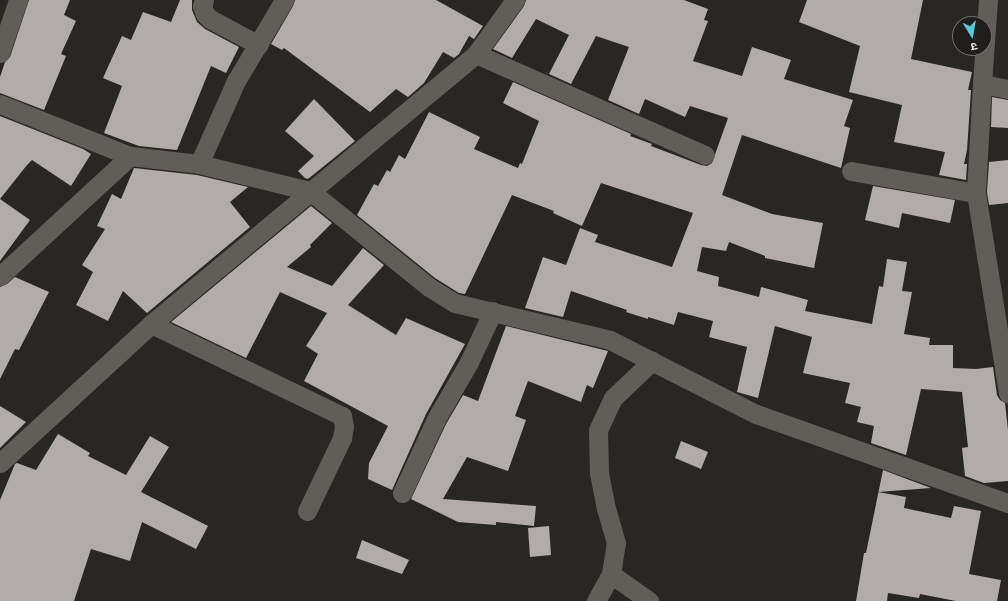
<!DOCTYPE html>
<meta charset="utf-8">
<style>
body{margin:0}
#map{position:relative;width:1008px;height:601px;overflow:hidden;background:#292723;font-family:Manrope,"Noto Sans Devanagari",sans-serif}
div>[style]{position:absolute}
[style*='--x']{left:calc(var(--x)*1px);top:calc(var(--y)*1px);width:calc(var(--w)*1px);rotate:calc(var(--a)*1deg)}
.building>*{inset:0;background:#b1aba9}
.street>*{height:19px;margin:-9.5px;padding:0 9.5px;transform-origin:9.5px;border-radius:9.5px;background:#615e5a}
span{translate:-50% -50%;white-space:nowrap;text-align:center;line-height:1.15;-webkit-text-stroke:4px #201e1a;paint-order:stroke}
.north{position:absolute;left:952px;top:16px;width:40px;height:40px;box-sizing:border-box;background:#201e1a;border:1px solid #706e6b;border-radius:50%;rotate:169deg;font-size:11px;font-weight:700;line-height:16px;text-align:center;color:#e8e7e4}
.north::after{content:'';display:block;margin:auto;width:14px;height:18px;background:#53cbdb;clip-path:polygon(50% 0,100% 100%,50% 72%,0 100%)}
</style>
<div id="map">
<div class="building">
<div style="clip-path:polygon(29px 0,70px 0,64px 15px,76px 21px,61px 54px,66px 56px,44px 110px,0 93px,0 77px,5px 62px,10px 57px)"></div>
<div style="clip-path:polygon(180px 0,192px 0,192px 10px,197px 22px,205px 29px,239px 47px,226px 73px,211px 66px,177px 150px,139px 146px,104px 133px,122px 86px,103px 78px,122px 36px,131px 40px,143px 12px,171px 22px)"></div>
<div style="clip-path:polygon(295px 0,436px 0,483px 26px,474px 39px,469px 36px,459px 54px,454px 58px,443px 52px,424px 83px,408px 97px,396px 89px,370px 112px,284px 48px,282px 50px,271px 44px,293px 6px)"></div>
<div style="clip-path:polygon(526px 0,684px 0,708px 9px,704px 20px,708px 21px,693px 61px,742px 76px,752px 47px,791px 60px,784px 79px,853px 100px,844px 126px,850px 128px,841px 168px,742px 135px,722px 195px,772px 214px,823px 223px,814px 268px,765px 258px,765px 256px,729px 242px,726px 251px,702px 247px,697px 271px,719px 277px,718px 286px,759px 297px,761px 287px,808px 300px,805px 311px,872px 324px,879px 286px,883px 287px,887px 259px,907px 262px,902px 291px,912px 292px,904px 334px,930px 338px,929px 345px,953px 345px,953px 368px,976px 369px,993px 367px,997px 395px,1000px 400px,1005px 403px,1008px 430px,1008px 481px,984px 483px,965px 476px,962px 448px,968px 447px,962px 392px,921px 389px,906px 455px,871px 443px,874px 426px,857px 422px,861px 407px,845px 403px,850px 383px,803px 373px,812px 337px,775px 326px,758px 398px,737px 392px,747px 347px,709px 337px,713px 321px,678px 312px,674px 325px,648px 317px,648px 319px,626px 312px,627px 310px,571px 291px,563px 317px,525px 308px,543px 257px,566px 265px,580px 228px,598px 235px,595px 242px,672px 267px,693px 213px,601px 183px,582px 226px,553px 213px,554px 211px,512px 195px,465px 294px,459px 293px,435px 278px,357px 215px,374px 184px,378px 186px,387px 170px,390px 172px,399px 155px,405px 159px,429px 112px,480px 137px,474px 149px,518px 168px,520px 163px,522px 164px,539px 121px,503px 103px,513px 82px,631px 134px,630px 136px,652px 144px,651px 146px,701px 165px,707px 166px,712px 163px,728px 118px,690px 106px,685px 117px,645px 99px,639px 114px,608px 100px,629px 47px,596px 36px,571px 84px,549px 74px,569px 35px,536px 19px,512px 58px,493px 49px,524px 6px)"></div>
<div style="clip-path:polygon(807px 0,923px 0,911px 59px,972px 72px,968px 90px,971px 90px,967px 150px,964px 164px,967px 164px,966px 180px,939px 175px,945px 152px,894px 142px,902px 105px,849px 92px,860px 46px,799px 22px)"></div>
<div style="clip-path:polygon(992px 97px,1008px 100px,1008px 128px,991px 127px)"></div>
<div style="clip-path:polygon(314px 99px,355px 141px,308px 179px,305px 178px,298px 171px,314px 156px,285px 131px)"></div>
<div style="clip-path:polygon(0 116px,83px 149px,91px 154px,71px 186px,32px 160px,27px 165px,0 199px,30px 220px,0 261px)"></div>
<div style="clip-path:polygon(1008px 160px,1008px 203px,989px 205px,987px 192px,989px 162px)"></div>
<div style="clip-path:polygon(134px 168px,197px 175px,248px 187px,230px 202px,250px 227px,147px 313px,123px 291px,108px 321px,76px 305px,93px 272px,82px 265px,105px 229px,97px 226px,112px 194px,121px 199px)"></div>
<div style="clip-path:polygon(873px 186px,955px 200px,950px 223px,902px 213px,899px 228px,865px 220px)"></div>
<div style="clip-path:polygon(311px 206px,332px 223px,310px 245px,311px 247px,287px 267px,332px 286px,363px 248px,384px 265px,348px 305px,396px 335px,406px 318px,465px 344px,426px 414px,392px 490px,368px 479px,369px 463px,388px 426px,304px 381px,318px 354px,306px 346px,327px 313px,280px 292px,246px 358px,171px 322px)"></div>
<div style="clip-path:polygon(15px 277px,49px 292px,19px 350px,15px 349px,0 379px,0 287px,7px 284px)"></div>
<div style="clip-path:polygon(506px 326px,608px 351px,593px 388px,587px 385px,581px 402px,528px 381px,515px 416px,526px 420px,508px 471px,467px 457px,443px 499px,536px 506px,534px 526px,496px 522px,496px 525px,458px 522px,411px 499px,446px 424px,463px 395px,478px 401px)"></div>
<div style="clip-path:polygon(0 406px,26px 422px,0 448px)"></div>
<div style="clip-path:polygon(58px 434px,90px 453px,88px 456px,126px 475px,150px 436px,169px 447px,141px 492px,208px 526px,196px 549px,142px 522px,130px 561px,91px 549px,74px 601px,0 601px,0 500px,15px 464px,17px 463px,36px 470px)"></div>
<div style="clip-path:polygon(681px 441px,708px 452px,701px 469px,675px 458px)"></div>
<div style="clip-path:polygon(883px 470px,931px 488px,878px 492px,906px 497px,904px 508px,951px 518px,954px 506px,981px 511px,969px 574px,1001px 580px,997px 601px,956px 601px,920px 594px,919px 598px,888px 593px,887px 601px,856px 601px,864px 553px,866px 553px)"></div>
<div style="clip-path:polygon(549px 526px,551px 555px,530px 557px,528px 528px)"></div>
<div style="clip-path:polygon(362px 540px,409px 560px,402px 574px,356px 558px)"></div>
</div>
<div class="street">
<div style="--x:204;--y:0;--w:6;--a:108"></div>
<div style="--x:202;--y:6;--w:9;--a:69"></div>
<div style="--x:205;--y:14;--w:7;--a:45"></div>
<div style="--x:210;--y:19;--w:55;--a:28"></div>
<div style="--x:988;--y:0;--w:84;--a:94.1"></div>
<div style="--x:982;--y:84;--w:109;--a:93.2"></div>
<div style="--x:976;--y:193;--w:203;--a:80.9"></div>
<div style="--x:0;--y:53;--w:56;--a:-71.2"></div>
<div style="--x:476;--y:54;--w:250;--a:23.8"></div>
<div style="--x:982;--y:84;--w:26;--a:11"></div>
<div style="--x:0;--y:104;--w:140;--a:21.8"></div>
<div style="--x:130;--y:156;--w:69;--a:6.6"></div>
<div style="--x:199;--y:164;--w:114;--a:13.7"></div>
<div style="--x:310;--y:191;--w:153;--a:38.9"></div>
<div style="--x:429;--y:287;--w:31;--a:32"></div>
<div style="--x:455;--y:303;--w:159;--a:13.4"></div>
<div style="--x:610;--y:340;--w:164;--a:26.9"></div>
<div style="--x:756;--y:414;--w:267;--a:19.5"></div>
<div style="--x:199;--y:164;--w:91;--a:-66"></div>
<div style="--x:236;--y:81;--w:94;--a:-59.3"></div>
<div style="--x:851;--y:171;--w:127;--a:10"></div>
<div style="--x:0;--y:276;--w:177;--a:-42.7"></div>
<div style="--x:151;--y:324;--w:212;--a:25.7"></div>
<div style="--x:342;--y:416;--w:10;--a:79"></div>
<div style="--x:344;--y:426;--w:12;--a:99"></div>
<div style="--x:342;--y:438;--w:81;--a:115.6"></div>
<div style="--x:0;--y:463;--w:205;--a:-42.6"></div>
<div style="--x:151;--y:324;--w:423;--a:-39.7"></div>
<div style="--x:476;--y:54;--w:67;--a:-54.2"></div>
<div style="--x:402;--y:493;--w:81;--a:-65.3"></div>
<div style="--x:436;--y:419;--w:66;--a:-59.9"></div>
<div style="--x:469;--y:362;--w:56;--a:-64.8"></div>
<div style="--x:611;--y:574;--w:47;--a:35.4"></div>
<div style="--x:596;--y:601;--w:31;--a:-61"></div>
<div style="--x:611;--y:574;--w:31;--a:-81"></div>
<div style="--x:616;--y:543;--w:35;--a:-106"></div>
<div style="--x:606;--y:509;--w:37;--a:-101"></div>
<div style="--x:599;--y:473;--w:43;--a:-91.3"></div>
<div style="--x:598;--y:430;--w:35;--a:-65"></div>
<div style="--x:613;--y:398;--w:54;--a:-43.5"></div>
</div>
<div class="north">उ</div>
</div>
